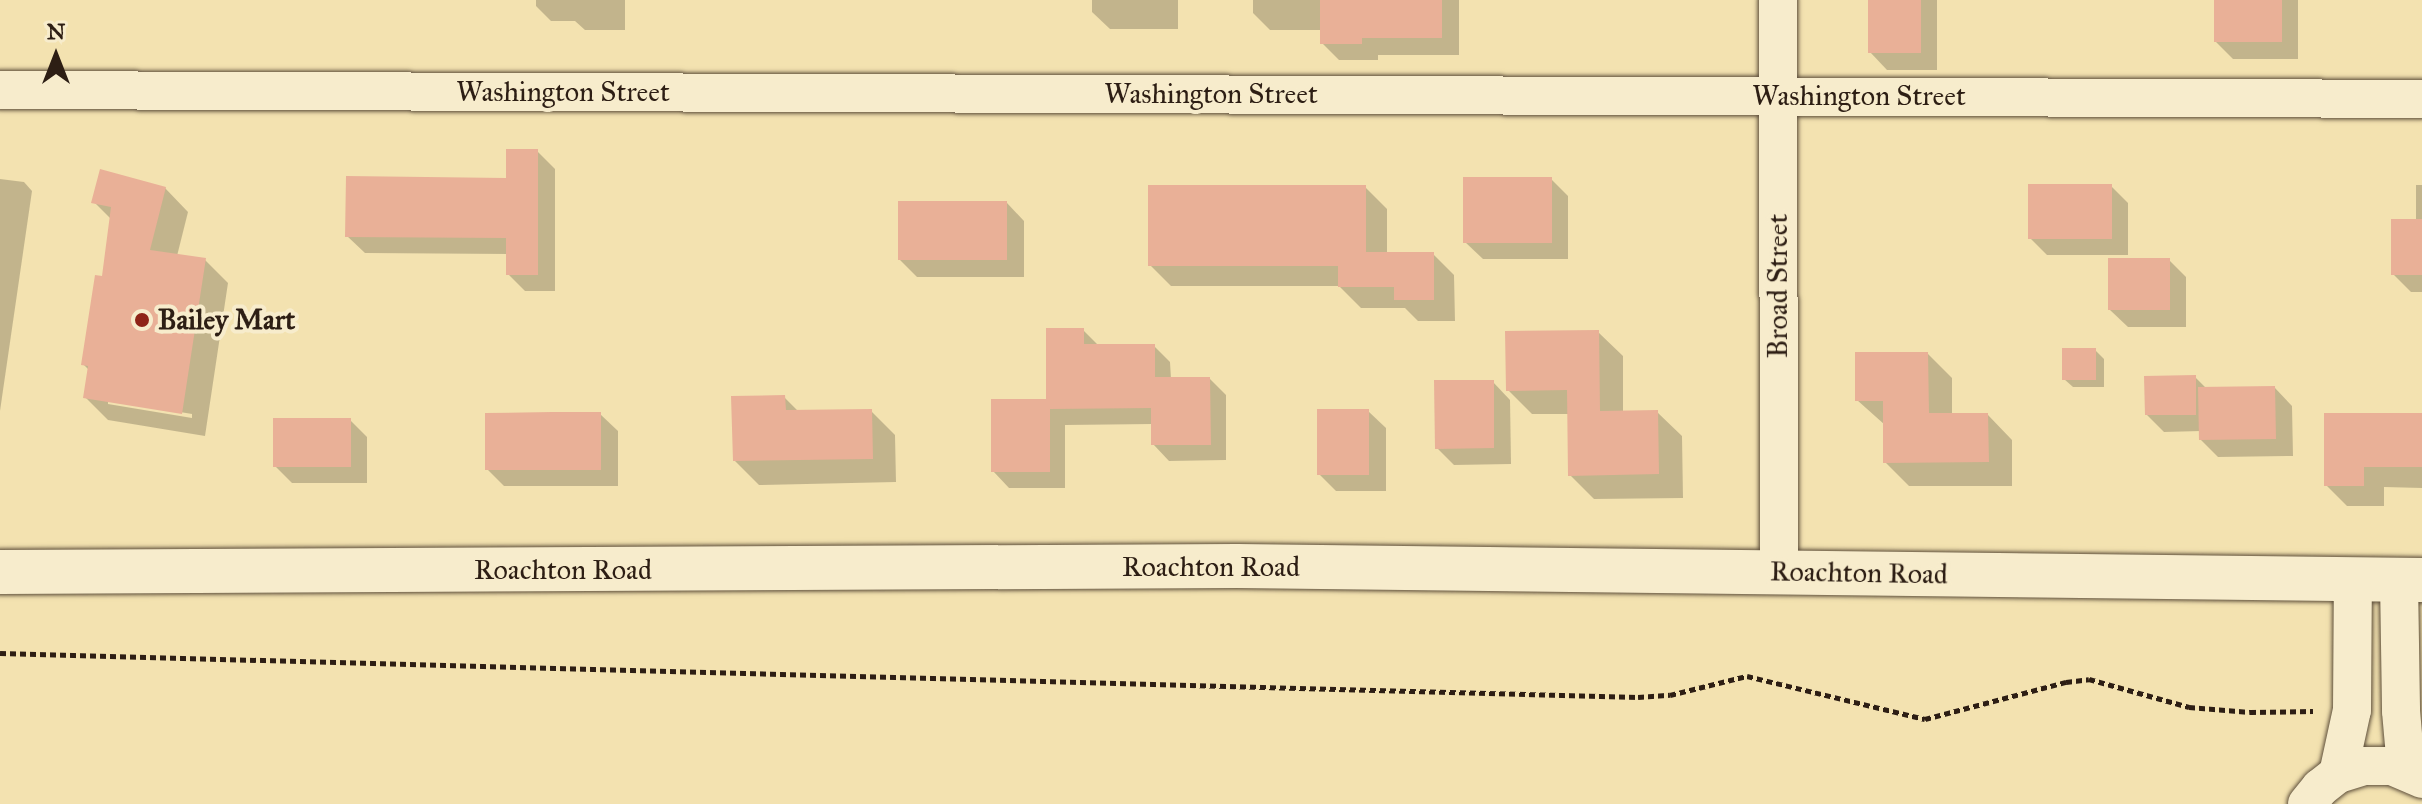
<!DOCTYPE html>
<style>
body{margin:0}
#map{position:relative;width:2422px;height:804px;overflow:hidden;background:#f3e2b0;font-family:"IM FELL Great Primer",serif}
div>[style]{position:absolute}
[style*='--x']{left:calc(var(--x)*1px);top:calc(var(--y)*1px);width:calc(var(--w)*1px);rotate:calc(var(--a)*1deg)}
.shadow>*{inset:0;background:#0003}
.building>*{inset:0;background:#e9b097}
.path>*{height:5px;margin-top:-2.5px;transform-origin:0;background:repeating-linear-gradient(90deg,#2d1e14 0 6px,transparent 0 10px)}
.roads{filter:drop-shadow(0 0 2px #5e4f3b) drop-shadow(0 0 2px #5e4f3b)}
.minor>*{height:38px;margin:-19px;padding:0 19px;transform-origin:19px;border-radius:19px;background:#f7eccc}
.tertiary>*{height:44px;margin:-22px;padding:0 22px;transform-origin:22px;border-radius:22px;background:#f7eccc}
.dots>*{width:22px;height:22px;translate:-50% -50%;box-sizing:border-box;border:4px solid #f7eccc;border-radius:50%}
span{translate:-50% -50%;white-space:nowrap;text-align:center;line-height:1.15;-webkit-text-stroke:8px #f7eccc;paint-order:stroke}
.street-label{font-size:28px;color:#2d1e14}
.poi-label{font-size:28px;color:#2d1e14;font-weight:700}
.left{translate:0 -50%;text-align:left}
.north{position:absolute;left:16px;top:16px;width:80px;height:80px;-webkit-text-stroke:6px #f7eccc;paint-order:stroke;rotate:0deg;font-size:22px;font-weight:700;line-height:32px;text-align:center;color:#2d1e14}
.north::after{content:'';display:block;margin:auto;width:28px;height:36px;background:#2d1e14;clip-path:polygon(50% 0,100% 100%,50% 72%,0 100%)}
</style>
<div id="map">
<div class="shadow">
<div style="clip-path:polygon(536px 0,625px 0,625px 30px,585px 30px,575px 21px,551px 21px,536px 6px)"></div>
<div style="clip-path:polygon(1092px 0,1178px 0,1178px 29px,1110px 29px,1092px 12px)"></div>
<div style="clip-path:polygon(1253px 0,1459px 0,1459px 55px,1378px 55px,1378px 60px,1339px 60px,1322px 43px,1322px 30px,1270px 30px,1253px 13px)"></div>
<div style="clip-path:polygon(1870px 0,1937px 0,1937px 70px,1887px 70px,1870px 52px)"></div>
<div style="clip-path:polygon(2216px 0,2298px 0,2298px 59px,2233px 59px,2216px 42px)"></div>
<div style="clip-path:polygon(537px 151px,555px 169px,555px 291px,525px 291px,508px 274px,508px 254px,365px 253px,347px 236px,508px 180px)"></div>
<div style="clip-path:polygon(0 179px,24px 182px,32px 191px,0 411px)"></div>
<div style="clip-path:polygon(1551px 179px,1568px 196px,1568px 259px,1483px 259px,1465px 242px)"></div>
<div style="clip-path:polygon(2416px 185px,2422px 185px,2422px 292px,2411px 292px,2393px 274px,2416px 221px)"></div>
<div style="clip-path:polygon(2111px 186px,2128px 203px,2128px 255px,2047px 255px,2030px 238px)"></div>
<div style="clip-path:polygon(1365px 187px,1387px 209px,1387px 254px,1433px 254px,1454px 275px,1455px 321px,1418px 321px,1405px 308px,1361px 308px,1339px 286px,1171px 286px,1150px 265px)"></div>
<div style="clip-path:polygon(evenodd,165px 188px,188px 212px,177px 256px,205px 260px,228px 283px,205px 436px,108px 420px,85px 397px,89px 370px,83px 364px,103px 278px,112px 220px,94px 202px,165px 188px,108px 400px,192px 414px,192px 418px,108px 404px,108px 400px)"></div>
<div style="clip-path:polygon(1007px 203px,1024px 221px,1024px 277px,917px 277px,900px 260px)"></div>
<div style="clip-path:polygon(2169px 260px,2186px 277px,2186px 327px,2128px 327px,2110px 310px)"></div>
<div style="clip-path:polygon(1083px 330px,1099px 346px,1154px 346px,1170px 362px,1171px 379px,1210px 379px,1226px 395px,1226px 460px,1169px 461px,1153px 444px,1153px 424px,1065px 425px,1065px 488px,1009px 488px,993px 471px,1048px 401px)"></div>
<div style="clip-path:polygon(1598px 332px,1623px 356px,1623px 412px,1657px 412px,1682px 436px,1683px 498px,1594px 499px,1570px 475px,1569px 414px,1532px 414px,1508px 390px)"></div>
<div style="clip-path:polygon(2095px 350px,2104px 359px,2104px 387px,2073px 387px,2064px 379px)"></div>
<div style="clip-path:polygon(1928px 354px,1952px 378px,1952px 415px,1988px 415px,2012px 440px,2012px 486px,1909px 486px,1885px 462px,1885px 425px,1857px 400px)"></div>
<div style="clip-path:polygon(2195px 377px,2207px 389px,2275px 388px,2292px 406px,2293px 456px,2218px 457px,2201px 440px,2201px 431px,2164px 432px,2147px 415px)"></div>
<div style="clip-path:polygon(1493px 382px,1510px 400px,1511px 464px,1454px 465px,1437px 448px)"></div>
<div style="clip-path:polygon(784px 397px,799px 412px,871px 411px,895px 435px,896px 482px,759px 485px,735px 461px)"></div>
<div style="clip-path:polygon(1368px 411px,1386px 428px,1386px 491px,1336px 491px,1319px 474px)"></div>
<div style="clip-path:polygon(600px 414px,618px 431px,618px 486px,504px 486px,487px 469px)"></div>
<div style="clip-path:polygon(2422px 415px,2422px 488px,2384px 487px,2384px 506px,2347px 506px,2326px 485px)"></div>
<div style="clip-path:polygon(350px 420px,367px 437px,367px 483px,292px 483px,275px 466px)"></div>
</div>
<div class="building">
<div style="clip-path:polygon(1320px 0,1442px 0,1442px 38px,1362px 38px,1362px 44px,1320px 44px)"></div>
<div style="clip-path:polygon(1868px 0,1921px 0,1921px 53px,1868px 53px)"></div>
<div style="clip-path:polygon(2214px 0,2282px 0,2282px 42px,2214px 42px)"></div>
<div style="clip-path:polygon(506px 149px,538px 149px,538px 275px,506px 275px,506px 238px,345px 237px,346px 176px,506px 178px)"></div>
<div style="clip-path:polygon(100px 169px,166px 187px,150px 250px,206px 258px,182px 414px,83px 398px,88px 366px,81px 365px,95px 275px,102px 276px,111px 207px,91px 203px)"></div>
<div style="clip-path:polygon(1463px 177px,1552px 177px,1552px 243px,1463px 243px)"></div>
<div style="clip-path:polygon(2028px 184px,2112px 184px,2112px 239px,2028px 239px)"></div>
<div style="clip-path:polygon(1148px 185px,1366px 185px,1366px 252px,1434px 252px,1434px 300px,1394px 300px,1394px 287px,1338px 287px,1338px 266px,1148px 266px)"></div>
<div style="clip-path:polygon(898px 201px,1007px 201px,1007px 260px,898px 260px)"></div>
<div style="clip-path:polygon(2391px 219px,2422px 219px,2422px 275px,2391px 275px)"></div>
<div style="clip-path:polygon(2108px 258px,2170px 258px,2170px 310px,2108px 310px)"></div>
<div style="clip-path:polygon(1046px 328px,1084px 328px,1084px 344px,1155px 344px,1155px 377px,1210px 377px,1211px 445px,1151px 445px,1151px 408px,1050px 409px,1050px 472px,991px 472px,991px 399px,1046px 399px)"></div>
<div style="clip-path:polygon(1599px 330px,1600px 411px,1658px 410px,1659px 474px,1568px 476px,1567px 390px,1506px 391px,1505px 331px)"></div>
<div style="clip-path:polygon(2062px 348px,2096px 348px,2096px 380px,2062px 380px)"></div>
<div style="clip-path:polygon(1855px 352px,1928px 352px,1929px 413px,1988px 413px,1989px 462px,1883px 463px,1883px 401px,1855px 401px)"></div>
<div style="clip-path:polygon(2196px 375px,2196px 415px,2145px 415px,2144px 376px)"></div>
<div style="clip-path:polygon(1434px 380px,1494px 380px,1494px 448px,1435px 449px)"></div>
<div style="clip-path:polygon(2275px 386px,2276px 439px,2199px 440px,2198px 387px)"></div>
<div style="clip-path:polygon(785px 395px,786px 410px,872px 409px,873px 459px,733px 461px,731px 396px)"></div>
<div style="clip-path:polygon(1317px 409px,1369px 409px,1369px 475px,1317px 475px)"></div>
<div style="clip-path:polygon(552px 412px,601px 412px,601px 470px,485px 470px,485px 413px)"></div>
<div style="clip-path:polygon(2324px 413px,2422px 413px,2422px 467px,2364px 467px,2364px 486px,2324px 486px)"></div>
<div style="clip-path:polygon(273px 418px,351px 418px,351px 467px,273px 467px)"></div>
</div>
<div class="path">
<div style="--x:0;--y:653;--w:1639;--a:1.54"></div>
<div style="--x:1638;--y:697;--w:32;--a:-4"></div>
<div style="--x:1670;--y:695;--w:79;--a:-13.9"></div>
<div style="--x:1747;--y:676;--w:183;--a:13.6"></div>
<div style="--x:1925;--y:719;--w:146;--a:-14.7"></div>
<div style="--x:2066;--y:682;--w:23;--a:-7"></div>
<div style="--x:2089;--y:679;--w:104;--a:15.6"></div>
<div style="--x:2189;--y:707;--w:61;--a:4.7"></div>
<div style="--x:2250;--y:712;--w:63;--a:-0.9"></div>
</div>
<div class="roads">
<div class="minor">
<div style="--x:1778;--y:0;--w:572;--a:89.9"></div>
<div style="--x:0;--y:90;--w:2422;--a:0.21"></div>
<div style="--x:2399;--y:580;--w:131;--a:89.1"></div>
<div style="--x:2401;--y:711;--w:32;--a:85"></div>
<div style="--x:2404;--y:743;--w:36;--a:67"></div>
<div style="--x:2338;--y:774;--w:66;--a:-77.7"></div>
<div style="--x:2352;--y:710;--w:131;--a:-89.6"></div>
<div style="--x:2307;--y:804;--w:21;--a:-51"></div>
<div style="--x:2320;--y:788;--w:23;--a:-38"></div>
<div style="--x:2338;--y:774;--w:27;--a:-17"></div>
<div style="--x:2364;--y:766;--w:28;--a:0"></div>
<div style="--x:2392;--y:766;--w:33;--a:23"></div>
</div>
<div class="tertiary">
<div style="--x:0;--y:572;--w:1237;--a:-0.28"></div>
<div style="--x:1237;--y:566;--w:1185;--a:0.68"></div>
</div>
</div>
<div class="dots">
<div style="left:142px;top:320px;background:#8f2418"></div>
</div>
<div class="street-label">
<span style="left:563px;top:92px">Washington Street</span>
<span style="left:1211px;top:94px">Washington Street</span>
<span style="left:1859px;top:96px">Washington Street</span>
<span style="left:1778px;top:286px;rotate:-90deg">Broad Street</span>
<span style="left:1211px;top:567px">Roachton Road</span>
<span style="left:563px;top:570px">Roachton Road</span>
<span style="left:1859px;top:573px;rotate:1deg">Roachton Road</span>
</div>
<div class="poi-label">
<span class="left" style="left:158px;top:320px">Bailey Mart</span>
</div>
<div class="north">N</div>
</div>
